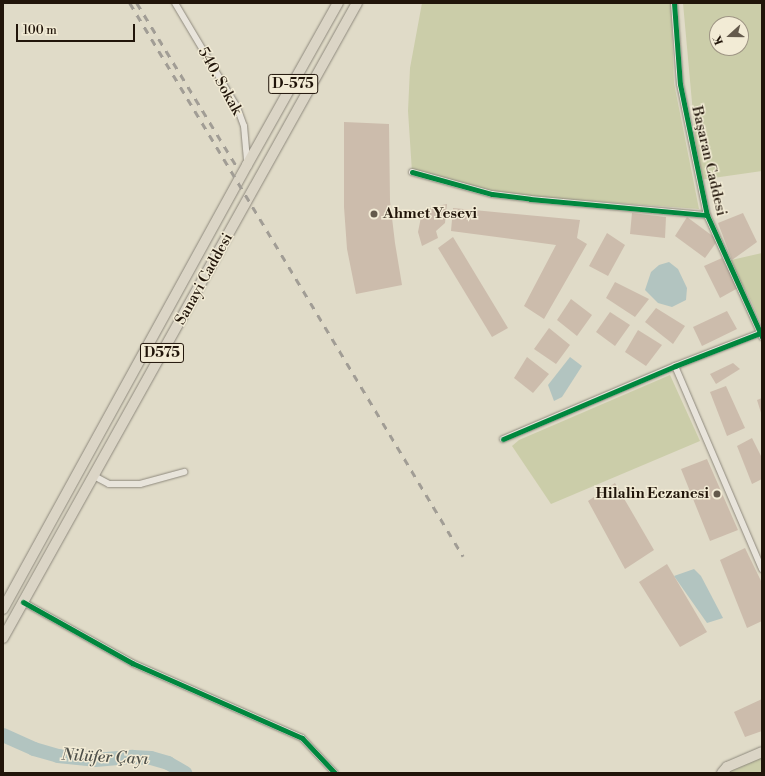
<!DOCTYPE html>
<meta charset="utf-8">
<style>
body{margin:0}
#map{position:relative;width:765px;height:776px;overflow:hidden;background:#e0dbc8;font-family:"Libre Bodoni",serif}
div>[style]{position:absolute}
[style*='--x']{left:calc(var(--x)*1px);top:calc(var(--y)*1px);width:calc(var(--w)*1px);rotate:calc(var(--a)*1deg)}
.green>*{inset:0;background:#cbcda9}
.water>*{inset:0;background:#b2c4c0}
.river>*{height:14px;margin:-7px;padding:0 7px;transform-origin:7px;border-radius:7px;background:#b2c4c0}
.building>*{inset:0;background:#ccbcac}
.roads{filter:drop-shadow(0 0 1px #8e897d) drop-shadow(0 0 1px #8e897d)}
.minor>*{height:6px;margin:-3px;padding:0 3px;transform-origin:3px;border-radius:3px;background:#e8e4db}
.primary>*{height:10px;margin:-5px;padding:0 5px;transform-origin:5px;border-radius:5px;background:#dbd5c6}
.trunk>*{height:10px;margin:-5px;padding:0 5px;transform-origin:5px;border-radius:5px;background:#dbd5c6}
.rail>*{height:2.5px;margin-top:-1.25px;transform-origin:0;background:repeating-linear-gradient(90deg,#a19d95 0 7px,transparent 0 14px)}
.cycleway>*{height:5px;margin:-2.5px;padding:0 2.5px;transform-origin:2.5px;border-radius:2.5px;background:#00873e}
.dots>*{width:11px;height:11px;translate:-50% -50%;box-sizing:border-box;border:2px solid #f2ebd5;border-radius:50%}
span{translate:-50% -50%;white-space:nowrap;text-align:center;line-height:1.15;-webkit-text-stroke:3px #f2ebd5;paint-order:stroke}
.shield-label span{padding:1px 3px;background:#f2ebd5;border:1px solid;border-radius:3px;-webkit-text-stroke-width:0}
.shield-label{font-size:14px;color:#21150a;font-weight:700}
.street-label{font-size:15px;color:#21150a}
.poi-label{font-size:15px;color:#21150a;font-weight:700}
.left{translate:0 -50%;text-align:left}
.right{translate:-100% -50%;text-align:right}
.water-label{font-size:16px;color:#4d4f49;font-style:italic}
.frame{position:absolute;inset:0;border:4px solid #21150a;pointer-events:none}
.north{position:absolute;left:709px;top:16px;width:40px;height:40px;box-sizing:border-box;background:#f2ebd5;border:1px solid #9e9584;border-radius:50%;rotate:249deg;font-size:11px;font-weight:700;line-height:16px;text-align:center;color:#21150a}
.north::after{content:'';display:block;margin:auto;width:14px;height:18px;background:#645a4c;clip-path:polygon(50% 0,100% 100%,50% 72%,0 100%)}
.scale{position:absolute;left:16px;top:24px;width:119px;height:18px;box-sizing:border-box;border:2px solid #21150a;border-top:0;padding-left:5px;font-size:12px;line-height:14px;white-space:nowrap;color:#21150a;-webkit-text-stroke:3px #f2ebd5;paint-order:stroke}
</style>
<div id="map">
<div class="green">
<div style="clip-path:polygon(422px 3px,671px 3px,674px 83px,699px 209px,498px 194px,412px 172px,408px 111px,410px 68px)"></div>
<div style="clip-path:polygon(evenodd,683px 3px,762px 3px,762px 171px,699px 180px,683px 3px,717px 24px,741px 24px,741px 48px,717px 48px,717px 24px)"></div>
<div style="clip-path:polygon(762px 253px,762px 325px,747px 292px,727px 261px)"></div>
<div style="clip-path:polygon(670px 375px,700px 441px,551px 504px,512px 446px,519px 440px)"></div>
<div style="clip-path:polygon(762px 752px,762px 773px,730px 773px,727px 767px)"></div>
</div>
<div class="water">
<div style="clip-path:polygon(669px 262px,678px 269px,687px 288px,686px 300px,672px 307px,658px 303px,645px 290px,651px 272px,659px 265px)"></div>
<div style="clip-path:polygon(570px 357px,582px 366px,562px 397px,554px 401px,548px 385px)"></div>
<div style="clip-path:polygon(694px 569px,701px 576px,723px 618px,707px 623px,674px 576px)"></div>
</div>
<div class="river">
<div style="--x:3;--y:735;--w:34;--a:24"></div>
<div style="--x:34;--y:749;--w:25;--a:16"></div>
<div style="--x:58;--y:756;--w:37;--a:6"></div>
<div style="--x:95;--y:760;--w:38;--a:-5"></div>
<div style="--x:133;--y:757;--w:18;--a:3"></div>
<div style="--x:151;--y:758;--w:18;--a:16"></div>
<div style="--x:168;--y:763;--w:20;--a:30"></div>
</div>
<div class="building">
<div style="clip-path:polygon(344px 122px,389px 124px,390px 201px,395px 243px,402px 285px,356px 294px,347px 249px,344px 207px)"></div>
<div style="clip-path:polygon(447px 204px,445px 223px,436px 231px,438px 238px,422px 246px,418px 232px,421px 217px,432px 207px)"></div>
<div style="clip-path:polygon(453px 208px,580px 220px,577px 238px,587px 244px,544px 319px,524px 306px,556px 245px,451px 231px)"></div>
<div style="clip-path:polygon(632px 213px,666px 217px,665px 238px,630px 234px)"></div>
<div style="clip-path:polygon(743px 213px,757px 242px,732px 260px,718px 223px)"></div>
<div style="clip-path:polygon(687px 217px,718px 240px,705px 258px,675px 236px)"></div>
<div style="clip-path:polygon(607px 233px,625px 245px,608px 276px,589px 266px)"></div>
<div style="clip-path:polygon(453px 237px,508px 328px,492px 337px,438px 248px)"></div>
<div style="clip-path:polygon(722px 258px,738px 288px,720px 298px,704px 266px)"></div>
<div style="clip-path:polygon(615px 282px,649px 299px,635px 317px,606px 298px)"></div>
<div style="clip-path:polygon(571px 299px,592px 315px,577px 336px,557px 320px)"></div>
<div style="clip-path:polygon(656px 308px,685px 326px,673px 344px,645px 322px)"></div>
<div style="clip-path:polygon(727px 311px,737px 329px,702px 346px,693px 327px)"></div>
<div style="clip-path:polygon(610px 312px,630px 325px,615px 346px,596px 332px)"></div>
<div style="clip-path:polygon(549px 328px,570px 345px,556px 364px,534px 349px)"></div>
<div style="clip-path:polygon(638px 330px,662px 345px,646px 366px,625px 352px)"></div>
<div style="clip-path:polygon(527px 357px,549px 374px,533px 393px,514px 378px)"></div>
<div style="clip-path:polygon(733px 363px,740px 369px,716px 384px,710px 374px)"></div>
<div style="clip-path:polygon(726px 386px,745px 428px,727px 436px,710px 392px)"></div>
<div style="clip-path:polygon(762px 398px,762px 416px,757px 400px)"></div>
<div style="clip-path:polygon(752px 438px,762px 458px,762px 479px,752px 484px,737px 446px)"></div>
<div style="clip-path:polygon(707px 459px,738px 530px,710px 541px,681px 469px)"></div>
<div style="clip-path:polygon(615px 483px,654px 550px,625px 569px,588px 501px)"></div>
<div style="clip-path:polygon(745px 548px,762px 583px,762px 621px,747px 628px,720px 560px)"></div>
<div style="clip-path:polygon(667px 564px,707px 632px,680px 647px,639px 582px)"></div>
<div style="clip-path:polygon(762px 699px,762px 731px,745px 737px,734px 712px)"></div>
</div>
<div class="roads">
<div class="minor">
<div style="--x:175;--y:3;--w:121;--a:59.2"></div>
<div style="--x:237;--y:107;--w:20;--a:70"></div>
<div style="--x:244;--y:126;--w:37;--a:85"></div>
<div style="--x:674;--y:3;--w:81;--a:85.8"></div>
<div style="--x:680;--y:84;--w:134;--a:78.4"></div>
<div style="--x:707;--y:215;--w:134;--a:65.7"></div>
<div style="--x:412;--y:172;--w:83;--a:15.4"></div>
<div style="--x:492;--y:194;--w:38;--a:7"></div>
<div style="--x:530;--y:199;--w:178;--a:5.2"></div>
<div style="--x:675;--y:366;--w:221;--a:66.8"></div>
<div style="--x:503;--y:439;--w:187;--a:-23"></div>
<div style="--x:675;--y:366;--w:91;--a:-21.2"></div>
<div style="--x:94;--y:476;--w:17;--a:28"></div>
<div style="--x:109;--y:484;--w:31;--a:0"></div>
<div style="--x:140;--y:484;--w:46;--a:-15.3"></div>
<div style="--x:23;--y:602;--w:125;--a:29.2"></div>
<div style="--x:132;--y:663;--w:186;--a:23.8"></div>
<div style="--x:302;--y:738;--w:48;--a:46.7"></div>
</div>
<div class="primary">
<div style="--x:722;--y:773;--w:8;--a:-50"></div>
<div style="--x:727;--y:767;--w:38;--a:-23"></div>
</div>
<div class="trunk">
<div style="--x:3;--y:609;--w:507;--a:-61.21"></div>
<div style="--x:247;--y:165;--w:186;--a:-60.7"></div>
<div style="--x:3;--y:638;--w:727;--a:-60.86"></div>
</div>
</div>
<div class="rail">
<div style="--x:130;--y:3;--w:646;--a:58.94"></div>
<div style="--x:137;--y:3;--w:192;--a:58.6"></div>
</div>
<div class="cycleway">
<div style="--x:674;--y:3;--w:81;--a:85.8"></div>
<div style="--x:680;--y:84;--w:134;--a:78.4"></div>
<div style="--x:707;--y:215;--w:134;--a:65.7"></div>
<div style="--x:412;--y:172;--w:83;--a:15.4"></div>
<div style="--x:492;--y:194;--w:38;--a:7"></div>
<div style="--x:530;--y:199;--w:178;--a:5.2"></div>
<div style="--x:503;--y:439;--w:187;--a:-23"></div>
<div style="--x:675;--y:366;--w:91;--a:-21.2"></div>
<div style="--x:23;--y:602;--w:125;--a:29.2"></div>
<div style="--x:132;--y:663;--w:186;--a:23.8"></div>
<div style="--x:302;--y:738;--w:48;--a:46.7"></div>
</div>
<div class="dots">
<div style="left:374px;top:214px;background:#645a4c"></div>
<div style="left:717px;top:494px;background:#645a4c"></div>
</div>
<div class="shield-label">
<span style="left:293px;top:84px">D-575</span>
<span style="left:162px;top:353px">D575</span>
</div>
<div class="street-label">
<span style="left:220px;top:81px;rotate:61deg">540. Sokak</span>
<span style="left:709px;top:161px;rotate:77deg">Başaran Caddesi</span>
<span style="left:204px;top:279px;rotate:-61deg">Sanayi Caddesi</span>
</div>
<div class="poi-label">
<span class="left" style="left:383px;top:214px">Ahmet Yesevi</span>
<span class="right" style="left:709px;top:494px">Hilalin Eczanesi</span>
</div>
<div class="water-label">
<span style="left:105px;top:757px;rotate:3deg">Nilüfer Çayı</span>
</div>
<div class="frame"></div>
<div class="north">K</div>
<div class="scale">100 m</div>
</div>
